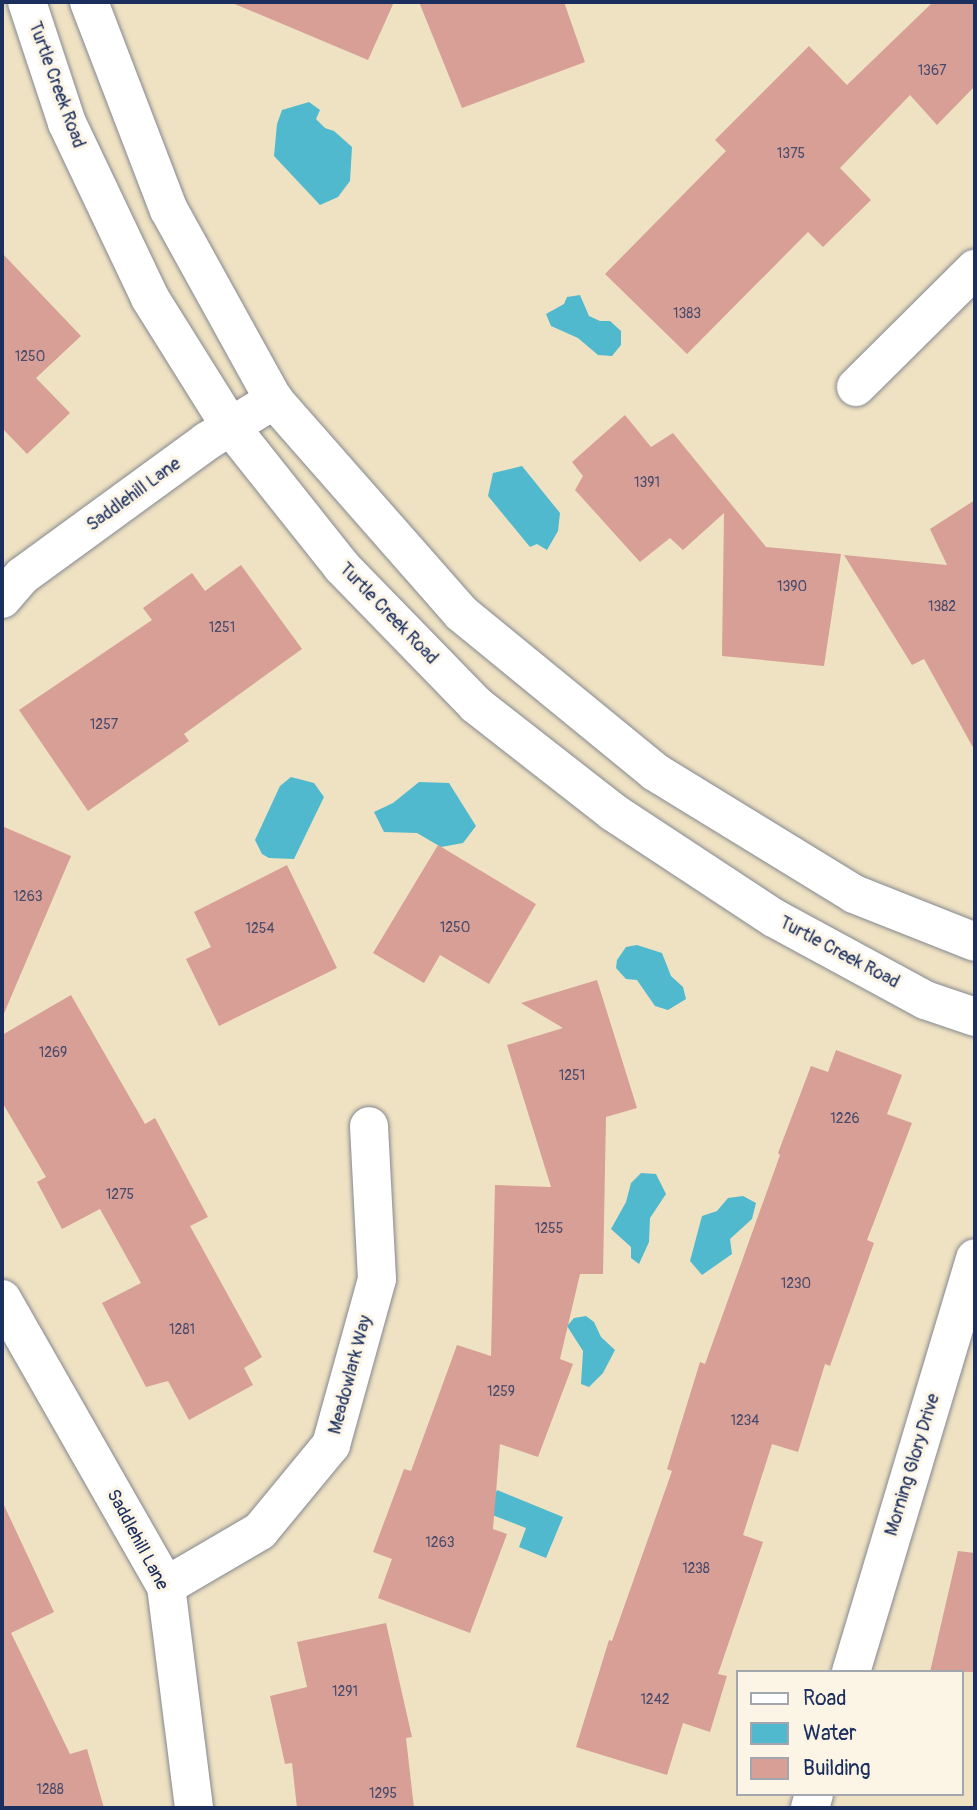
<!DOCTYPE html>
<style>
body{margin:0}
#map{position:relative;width:977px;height:1810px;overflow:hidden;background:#efe2c2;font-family:Pangolin,sans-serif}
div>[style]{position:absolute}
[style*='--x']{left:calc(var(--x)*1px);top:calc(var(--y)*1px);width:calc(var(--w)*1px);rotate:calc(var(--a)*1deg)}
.water>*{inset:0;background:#50b9ce}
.building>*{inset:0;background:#d79f96}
.roads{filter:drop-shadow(0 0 2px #858890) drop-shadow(0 0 2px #858890)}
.minor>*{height:38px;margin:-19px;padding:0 19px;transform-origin:19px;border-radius:19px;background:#fff}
.tertiary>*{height:38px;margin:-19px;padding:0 19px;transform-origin:19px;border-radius:19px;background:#fff}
span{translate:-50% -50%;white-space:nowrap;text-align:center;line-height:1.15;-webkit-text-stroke:6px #fcf5e5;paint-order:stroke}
.number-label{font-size:14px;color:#4a4b6c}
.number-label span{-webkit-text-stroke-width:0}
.street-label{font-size:18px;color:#1b2f5e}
.frame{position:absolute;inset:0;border:4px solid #1b2f5e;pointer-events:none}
.legend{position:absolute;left:736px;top:1670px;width:228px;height:126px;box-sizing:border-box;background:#fcf5e5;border:2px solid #a2a6af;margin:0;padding:9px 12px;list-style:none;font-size:21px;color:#1b2f5e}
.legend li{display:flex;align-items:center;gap:14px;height:35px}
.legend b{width:35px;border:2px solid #a2a6af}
</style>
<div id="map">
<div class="water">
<div style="clip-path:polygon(309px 102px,320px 110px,316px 119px,325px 128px,334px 131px,352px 147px,350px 181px,338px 197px,320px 205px,274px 156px,277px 124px,282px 110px)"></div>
<div style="clip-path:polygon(580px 295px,589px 316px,600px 321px,610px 321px,621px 331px,621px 345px,612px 356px,598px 355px,578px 338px,551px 326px,546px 314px,564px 304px,567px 297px)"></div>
<div style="clip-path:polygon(522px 466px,560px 513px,558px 531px,547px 550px,537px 544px,530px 547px,488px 496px,493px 473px)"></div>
<div style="clip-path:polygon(291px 777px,314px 783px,324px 797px,294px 859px,269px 858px,262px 854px,255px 840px,280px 786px)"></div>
<div style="clip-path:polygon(419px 782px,449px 783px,476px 826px,463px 843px,441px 847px,417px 833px,384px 832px,374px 812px,393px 803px)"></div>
<div style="clip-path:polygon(637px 945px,662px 953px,671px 976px,683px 987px,686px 999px,668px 1010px,655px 1006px,637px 980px,626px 979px,616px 968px,617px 960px,626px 947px)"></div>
<div style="clip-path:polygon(641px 1173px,656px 1174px,666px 1194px,650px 1218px,649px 1242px,639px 1264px,631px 1258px,631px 1247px,611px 1229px,626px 1202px,631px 1183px)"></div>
<div style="clip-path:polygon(743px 1196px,756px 1203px,752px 1219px,730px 1239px,732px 1254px,702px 1275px,690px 1261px,702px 1216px,717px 1211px,728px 1198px)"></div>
<div style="clip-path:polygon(586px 1316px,594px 1322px,601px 1337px,615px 1350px,603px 1373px,589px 1387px,581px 1384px,583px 1351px,567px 1326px,574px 1318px)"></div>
<div style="clip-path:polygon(497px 1490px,563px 1517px,546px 1558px,519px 1547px,526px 1528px,487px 1513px)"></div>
</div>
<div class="building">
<div style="clip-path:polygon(230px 2px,394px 2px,368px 60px)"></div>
<div style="clip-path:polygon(419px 2px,564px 2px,585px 62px,462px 108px)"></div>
<div style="clip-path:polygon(933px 2px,975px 2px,975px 86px,937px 125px,910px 95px,840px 168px,871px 200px,823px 247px,808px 232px,687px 354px,605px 274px,726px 151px,715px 140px,809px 46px,847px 85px)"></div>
<div style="clip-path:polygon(2px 253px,81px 336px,36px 378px,70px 413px,27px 454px,2px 428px)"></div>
<div style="clip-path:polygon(625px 415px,651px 447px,673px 433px,766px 547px,841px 554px,824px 666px,722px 656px,724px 513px,683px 550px,670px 538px,640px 562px,575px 490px,583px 476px,572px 462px)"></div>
<div style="clip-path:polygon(975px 500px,975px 751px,924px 659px,912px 665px,844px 555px,947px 565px,930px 529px)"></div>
<div style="clip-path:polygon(241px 565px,302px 649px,184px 734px,189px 741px,88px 811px,19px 710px,152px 620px,143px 608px,192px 573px,205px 591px)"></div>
<div style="clip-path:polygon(2px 826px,71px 856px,2px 1018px)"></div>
<div style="clip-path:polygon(438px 845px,536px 904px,489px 984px,440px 955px,424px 983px,373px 953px)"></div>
<div style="clip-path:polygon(287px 865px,337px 968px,219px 1026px,186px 959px,211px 947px,194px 912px)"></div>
<div style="clip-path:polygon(597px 980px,637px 1108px,606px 1117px,603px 1274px,580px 1274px,560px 1359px,573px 1364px,538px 1457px,500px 1444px,493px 1529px,507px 1534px,470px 1633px,378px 1598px,392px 1559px,373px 1552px,404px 1469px,411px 1471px,457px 1345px,491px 1356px,495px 1185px,551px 1187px,507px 1045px,563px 1028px,521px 1003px)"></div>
<div style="clip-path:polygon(71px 995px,145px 1124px,155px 1118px,208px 1217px,190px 1226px,262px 1357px,244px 1368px,253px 1385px,189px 1420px,168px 1381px,146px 1387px,102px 1303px,141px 1283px,100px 1209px,62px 1229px,37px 1182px,46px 1177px,2px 1102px,2px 1035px)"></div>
<div style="clip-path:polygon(836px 1050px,902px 1075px,887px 1114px,912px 1123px,867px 1240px,874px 1243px,830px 1366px,825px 1364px,798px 1452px,772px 1444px,743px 1535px,763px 1542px,718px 1674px,727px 1676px,710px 1732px,683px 1723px,667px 1775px,576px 1747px,609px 1640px,612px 1641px,672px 1471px,667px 1469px,700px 1362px,705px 1364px,780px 1155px,778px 1153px,811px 1066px,828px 1072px)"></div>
<div style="clip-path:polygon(2px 1501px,54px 1612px,11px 1633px,70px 1754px,87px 1749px,104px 1808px,2px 1808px)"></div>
<div style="clip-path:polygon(958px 1551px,975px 1553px,975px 1672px,930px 1672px)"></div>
<div style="clip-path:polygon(386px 1623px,412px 1737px,406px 1738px,414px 1808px,297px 1808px,292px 1763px,285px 1764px,270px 1696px,307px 1687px,297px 1642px)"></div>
</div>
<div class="roads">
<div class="minor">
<div style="--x:856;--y:387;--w:168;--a:-44.8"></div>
<div style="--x:2;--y:599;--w:30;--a:-49"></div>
<div style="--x:22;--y:576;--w:229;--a:-36.1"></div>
<div style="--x:207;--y:441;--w:79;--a:-31.5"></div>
<div style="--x:2;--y:1299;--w:331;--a:60.3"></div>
<div style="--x:166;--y:1586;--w:224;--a:82.8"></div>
<div style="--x:166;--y:1586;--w:109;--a:-30.3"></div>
<div style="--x:260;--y:1531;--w:112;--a:-50.5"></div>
<div style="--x:331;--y:1445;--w:172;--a:-74.5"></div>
<div style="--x:377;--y:1279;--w:153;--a:-93"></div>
<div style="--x:851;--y:1672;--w:432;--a:-73.3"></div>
<div style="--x:810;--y:1808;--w:15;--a:-74"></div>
</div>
<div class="tertiary">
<div style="--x:27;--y:2;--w:127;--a:71.7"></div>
<div style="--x:67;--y:123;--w:194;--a:64.6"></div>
<div style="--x:150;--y:298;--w:151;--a:58"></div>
<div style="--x:230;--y:426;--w:180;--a:51.5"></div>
<div style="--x:342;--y:567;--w:192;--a:45.8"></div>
<div style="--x:476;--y:705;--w:174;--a:38"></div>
<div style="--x:613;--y:812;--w:193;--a:33.4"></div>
<div style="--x:774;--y:918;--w:172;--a:28.5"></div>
<div style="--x:925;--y:1000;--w:53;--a:18.8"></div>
<div style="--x:89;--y:2;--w:223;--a:69"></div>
<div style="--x:169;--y:210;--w:217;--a:61.1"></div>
<div style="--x:274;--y:400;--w:283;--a:48.7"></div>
<div style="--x:461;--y:613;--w:251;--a:39.3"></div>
<div style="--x:655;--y:772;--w:233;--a:31.5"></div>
<div style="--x:854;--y:894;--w:130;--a:21.6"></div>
</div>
</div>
<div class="number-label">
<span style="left:932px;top:71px">1367</span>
<span style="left:791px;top:154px">1375</span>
<span style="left:687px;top:314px">1383</span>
<span style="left:30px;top:357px">1250</span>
<span style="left:647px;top:483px">1391</span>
<span style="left:792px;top:587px">1390</span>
<span style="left:942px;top:607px">1382</span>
<span style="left:222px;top:628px">1251</span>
<span style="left:104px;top:725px">1257</span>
<span style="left:28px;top:897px">1263</span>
<span style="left:455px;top:928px">1250</span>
<span style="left:260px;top:929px">1254</span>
<span style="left:53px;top:1053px">1269</span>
<span style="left:572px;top:1076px">1251</span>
<span style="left:845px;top:1119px">1226</span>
<span style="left:120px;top:1195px">1275</span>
<span style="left:549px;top:1229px">1255</span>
<span style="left:796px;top:1284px">1230</span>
<span style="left:182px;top:1330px">1281</span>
<span style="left:501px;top:1392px">1259</span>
<span style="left:745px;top:1421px">1234</span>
<span style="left:440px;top:1543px">1263</span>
<span style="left:696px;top:1569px">1238</span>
<span style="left:345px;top:1692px">1291</span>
<span style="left:655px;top:1700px">1242</span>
<span style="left:50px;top:1790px">1288</span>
<span style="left:383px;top:1794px">1295</span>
</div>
<div class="street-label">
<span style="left:56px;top:85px;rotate:70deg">Turtle Creek Road</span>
<span style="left:134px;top:495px;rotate:-36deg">Saddlehill Lane</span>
<span style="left:388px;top:614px;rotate:46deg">Turtle Creek Road</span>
<span style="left:839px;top:953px;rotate:28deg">Turtle Creek Road</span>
<span style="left:351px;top:1375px;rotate:-75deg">Meadowlark Way</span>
<span style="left:913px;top:1465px;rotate:-73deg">Morning Glory Drive</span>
<span style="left:137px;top:1540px;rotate:62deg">Saddlehill Lane</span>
</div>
<div class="frame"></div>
<ul class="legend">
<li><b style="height:9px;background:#fff"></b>Road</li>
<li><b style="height:19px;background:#50b9ce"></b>Water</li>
<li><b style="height:19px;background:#d79f96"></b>Building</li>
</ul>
</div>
